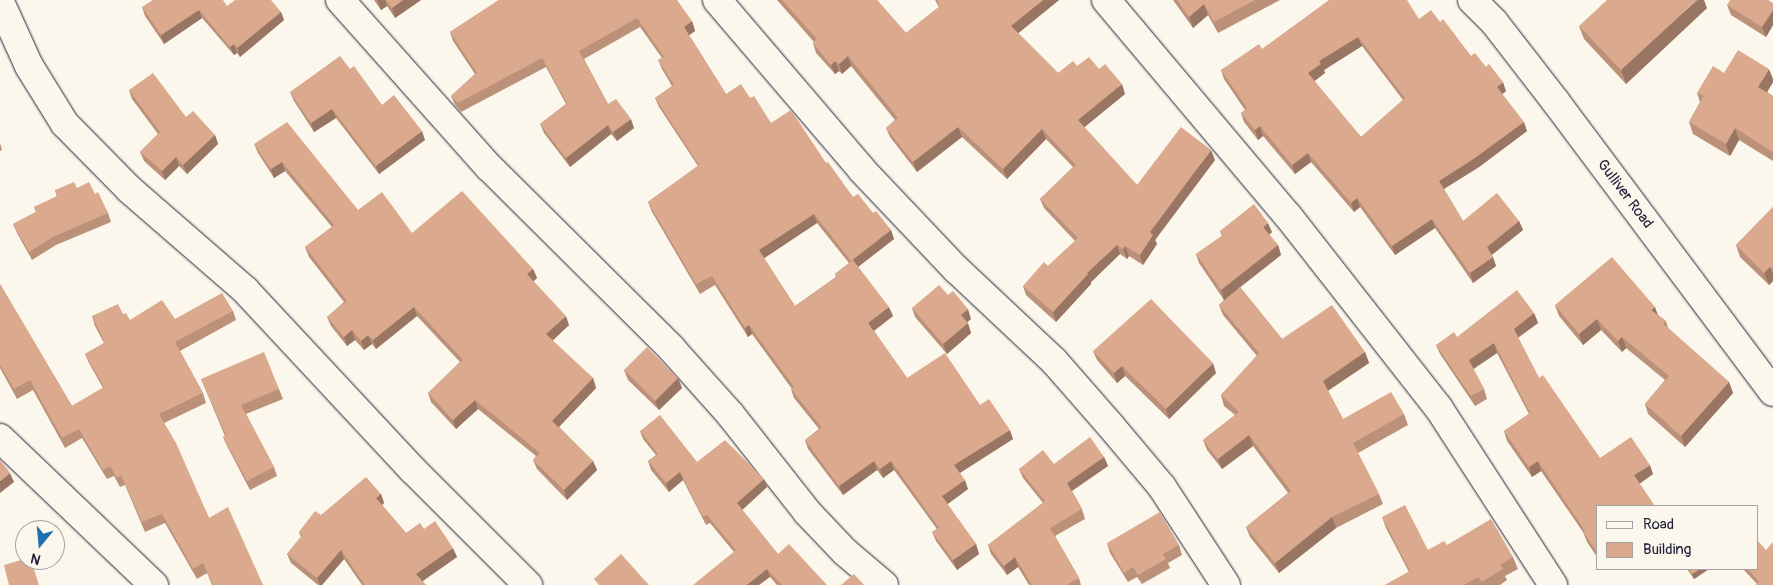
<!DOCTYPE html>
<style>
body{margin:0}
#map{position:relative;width:1773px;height:585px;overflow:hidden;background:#fbf7ec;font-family:Pangolin,sans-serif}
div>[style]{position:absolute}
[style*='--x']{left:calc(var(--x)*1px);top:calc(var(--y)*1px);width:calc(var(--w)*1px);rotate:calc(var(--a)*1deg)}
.roads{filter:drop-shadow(0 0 1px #22223b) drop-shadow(0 0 1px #22223b)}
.minor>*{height:28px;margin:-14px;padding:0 14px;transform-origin:14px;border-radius:14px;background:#fbf7ec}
.wall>*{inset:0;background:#bc9179}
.shaded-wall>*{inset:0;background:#997663}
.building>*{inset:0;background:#dba98d}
span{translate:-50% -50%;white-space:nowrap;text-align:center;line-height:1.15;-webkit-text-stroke:5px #fbf7ec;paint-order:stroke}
.street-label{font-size:15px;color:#22223b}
.legend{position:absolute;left:1596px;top:505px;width:162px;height:65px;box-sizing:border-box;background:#fbf7ec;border:1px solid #a4a2a5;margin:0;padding:6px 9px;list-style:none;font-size:15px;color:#22223b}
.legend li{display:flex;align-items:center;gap:10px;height:25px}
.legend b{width:25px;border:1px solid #a4a2a5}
.north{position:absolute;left:15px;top:520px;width:50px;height:50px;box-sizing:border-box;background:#fbf7ec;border:1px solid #a4a2a5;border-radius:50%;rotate:197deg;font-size:14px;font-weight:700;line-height:20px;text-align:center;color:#22223b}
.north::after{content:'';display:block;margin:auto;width:18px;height:22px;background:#1f6fb2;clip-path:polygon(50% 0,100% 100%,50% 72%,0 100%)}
</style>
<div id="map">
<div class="roads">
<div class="minor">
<div style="--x:340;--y:0;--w:224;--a:48.3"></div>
<div style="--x:489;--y:167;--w:257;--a:44.8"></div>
<div style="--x:671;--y:348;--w:89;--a:48.2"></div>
<div style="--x:730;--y:414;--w:125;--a:51.8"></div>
<div style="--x:807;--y:512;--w:55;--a:46.5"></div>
<div style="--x:845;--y:552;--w:51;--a:40.2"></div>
<div style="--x:717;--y:0;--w:223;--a:49.5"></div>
<div style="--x:862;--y:170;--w:137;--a:46.5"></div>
<div style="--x:956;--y:269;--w:134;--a:43.2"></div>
<div style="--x:1054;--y:361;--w:85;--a:48.8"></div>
<div style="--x:1110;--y:425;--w:81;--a:50"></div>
<div style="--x:1162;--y:487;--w:117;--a:56.9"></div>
<div style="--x:1106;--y:0;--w:282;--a:49.9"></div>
<div style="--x:1288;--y:216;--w:243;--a:51.9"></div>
<div style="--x:1438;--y:407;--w:212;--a:57.1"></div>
<div style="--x:1472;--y:0;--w:31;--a:45"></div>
<div style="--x:1494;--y:22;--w:101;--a:52.2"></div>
<div style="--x:1556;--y:102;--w:362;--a:53.2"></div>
<div style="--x:0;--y:2;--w:70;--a:65.6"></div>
<div style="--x:29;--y:66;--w:68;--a:58.2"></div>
<div style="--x:65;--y:124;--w:91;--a:45.4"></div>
<div style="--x:129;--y:189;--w:154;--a:41"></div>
<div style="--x:245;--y:290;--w:246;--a:47"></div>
<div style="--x:413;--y:470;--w:163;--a:45"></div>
<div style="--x:0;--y:438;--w:213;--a:43.7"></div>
</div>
</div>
<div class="wall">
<div style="clip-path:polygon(374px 0,421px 0,395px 18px,387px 6px,381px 10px)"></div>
<div style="clip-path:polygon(evenodd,499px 0,692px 21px,695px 31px,689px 35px,726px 94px,750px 98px,771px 123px,826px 163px,853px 197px,873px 213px,891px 230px,894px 239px,858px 267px,893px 316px,874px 331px,907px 378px,980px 405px,1013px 439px,960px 473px,968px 489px,947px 504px,976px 544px,979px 554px,957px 570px,936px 541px,932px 532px,937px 529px,894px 470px,883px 478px,877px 470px,843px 495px,808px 449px,805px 440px,819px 429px,794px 398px,791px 389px,792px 389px,752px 334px,748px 337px,715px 285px,700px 294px,652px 212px,648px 202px,698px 166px,659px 107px,655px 98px,672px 86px,662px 69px,658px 60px,662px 58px,640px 27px,584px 59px,608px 104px,634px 128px,617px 141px,611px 134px,570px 167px,544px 133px,540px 124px,566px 104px,546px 67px,461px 112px,455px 105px,451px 96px,475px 74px,453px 41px,450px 32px,499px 0,817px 223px,849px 263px,835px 274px,836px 277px,795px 306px,764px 258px,817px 223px)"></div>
<div style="clip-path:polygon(777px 0,877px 0,906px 33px,939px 7px,935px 0,1059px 0,1018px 33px,1058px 73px,1077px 66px,1099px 69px,1125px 94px,1084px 127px,1137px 185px,1215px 160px,1155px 240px,1157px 244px,1143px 265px,1129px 256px,1127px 259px,1120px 254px,1091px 282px,1091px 284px,1056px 322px,1026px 295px,1023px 286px,1048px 266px,1075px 241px,1044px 208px,1040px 199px,1073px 167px,1046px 139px,1007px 179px,962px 137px,917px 172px,890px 137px,886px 128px,895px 120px,851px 66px,842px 74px,839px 71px,835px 74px,816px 53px,813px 43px,814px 42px)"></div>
<div style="clip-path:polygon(1173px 0,1280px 0,1218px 33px,1208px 15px,1193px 28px)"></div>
<div style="clip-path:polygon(1773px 3px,1773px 25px,1766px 37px,1731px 15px,1727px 5px)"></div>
<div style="clip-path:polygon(227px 6px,281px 12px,284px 20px,240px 57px,237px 53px,234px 55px,202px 18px,164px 44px,145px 16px,142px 7px)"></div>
<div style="clip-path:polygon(1707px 8px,1626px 84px,1584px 39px,1579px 26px)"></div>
<div style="clip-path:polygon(evenodd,1419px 19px,1440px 22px,1471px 56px,1486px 67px,1506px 91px,1502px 94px,1527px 131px,1479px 167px,1444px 189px,1463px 221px,1519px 221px,1523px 230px,1492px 255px,1496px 266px,1473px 283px,1435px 228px,1395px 255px,1360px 207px,1354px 212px,1311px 162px,1295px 174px,1263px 136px,1258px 140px,1244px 122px,1241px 113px,1245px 110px,1224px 79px,1221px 70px,1262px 49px,1419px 19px,1362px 46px,1403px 100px,1361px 137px,1314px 81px,1325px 73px,1324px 70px,1362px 46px)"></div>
<div style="clip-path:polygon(350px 69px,382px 105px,425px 140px,379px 174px,336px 118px,314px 132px,294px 101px,290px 92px)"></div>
<div style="clip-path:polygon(1724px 73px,1773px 82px,1767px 92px,1773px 96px,1773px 161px,1739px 140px,1730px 156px,1693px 134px,1689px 122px,1700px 102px,1697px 93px)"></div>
<div style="clip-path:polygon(129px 90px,186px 117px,215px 135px,218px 144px,187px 174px,179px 166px,165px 180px,144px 161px,140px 152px,158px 134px,132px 99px)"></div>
<div style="clip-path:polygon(0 143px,2px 150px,0 151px)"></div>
<div style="clip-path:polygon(254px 144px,358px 210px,412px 233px,533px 269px,537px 278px,533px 281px,569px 325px,552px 341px,593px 378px,596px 388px,559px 427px,593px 461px,597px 470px,567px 500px,537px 469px,533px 460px,536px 456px,478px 409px,456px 429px,431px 402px,428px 393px,460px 362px,417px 316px,376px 349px,372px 344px,364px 350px,355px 340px,347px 346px,331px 326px,327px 317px,344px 302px,309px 257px,305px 247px,332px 227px,285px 171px,274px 178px,258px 153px)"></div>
<div style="clip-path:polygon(77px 188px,95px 194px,108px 213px,111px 222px,56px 245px,32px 260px,17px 233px,13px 224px,36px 212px,34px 207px,57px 197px,55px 190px)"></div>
<div style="clip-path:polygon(1773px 207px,1773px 281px,1769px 285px,1740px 257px,1736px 245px)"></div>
<div style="clip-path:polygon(1220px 231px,1272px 232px,1269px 235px,1278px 245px,1281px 255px,1240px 287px,1282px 339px,1365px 352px,1369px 363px,1328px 391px,1343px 419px,1404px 414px,1408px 425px,1358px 453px,1379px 494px,1383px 504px,1336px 528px,1279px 573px,1250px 537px,1246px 527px,1288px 493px,1253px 446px,1222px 469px,1207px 450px,1203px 440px,1235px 415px,1224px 406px,1221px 395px,1257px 356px,1223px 315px,1219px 305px,1224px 300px,1199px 263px,1196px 254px,1222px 236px)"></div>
<div style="clip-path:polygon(0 284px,72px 406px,103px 388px,89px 363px,85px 354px,104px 343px,95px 326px,92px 316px,123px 314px,130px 320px,175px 319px,233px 311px,236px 320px,180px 351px,203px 393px,206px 403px,164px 423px,209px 518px,263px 585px,212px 585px,207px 573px,197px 579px,165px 523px,145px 532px,125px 485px,120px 487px,114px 476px,107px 479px,82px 438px,65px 448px,33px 390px,17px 399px,0 368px)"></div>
<div style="clip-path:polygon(948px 295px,971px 319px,967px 322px,971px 333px,947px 354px,915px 317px,912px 308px)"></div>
<div style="clip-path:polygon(1555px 305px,1658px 315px,1666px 321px,1668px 328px,1729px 382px,1733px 393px,1685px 447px,1648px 414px,1645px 404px,1665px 380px,1626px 348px,1622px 352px,1601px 330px,1583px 345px,1559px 316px)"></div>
<div style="clip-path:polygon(1534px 313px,1538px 323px,1518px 338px,1539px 378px,1600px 458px,1653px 474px,1640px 483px,1597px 506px,1597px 557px,1587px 542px,1583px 532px,1541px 471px,1532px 477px,1507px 441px,1504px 431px,1529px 414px,1497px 353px,1473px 369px,1484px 389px,1487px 399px,1475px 406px,1440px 354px,1436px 345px,1457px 337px)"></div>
<div style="clip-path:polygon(1093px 351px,1216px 373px,1169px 419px,1125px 376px,1117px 383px,1097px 360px)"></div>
<div style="clip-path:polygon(624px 370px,678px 378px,682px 388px,659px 410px,628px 380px)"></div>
<div style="clip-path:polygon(201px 379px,279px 389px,283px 399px,246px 414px,274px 467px,277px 476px,250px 490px,227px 446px,223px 437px,225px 436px)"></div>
<div style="clip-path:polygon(640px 431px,697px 462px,764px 479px,767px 487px,742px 510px,778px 554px,827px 585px,777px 585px,770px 577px,734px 552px,710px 523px,706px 525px,683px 480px,669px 492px,651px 470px,648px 461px,656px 455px,643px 439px)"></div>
<div style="clip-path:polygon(1104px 457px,1108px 466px,1072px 491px,1082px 509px,1085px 519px,1055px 536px,1079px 578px,1081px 585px,1029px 585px,1018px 567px,1007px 575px,991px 554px,988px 545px,1043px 503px,1023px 478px,1019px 469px)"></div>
<div style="clip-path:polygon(381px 494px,384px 503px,382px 505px,406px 533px,424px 529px,457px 557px,422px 581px,426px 585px,362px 585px,344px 559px,322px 585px,318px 585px,291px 563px,287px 554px,301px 537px,299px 532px,321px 515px)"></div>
<div style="clip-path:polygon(1382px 517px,1428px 550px,1447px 545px,1513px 557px,1518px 569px,1505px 576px,1507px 580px,1500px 585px,1385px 585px,1409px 572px,1386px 528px)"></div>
<div style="clip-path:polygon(1107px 543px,1179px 545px,1182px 555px,1168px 563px,1170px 568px,1142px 584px,1137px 577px,1128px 582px,1110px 553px)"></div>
<div style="clip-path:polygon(1766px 550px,1773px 585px,1757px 584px,1743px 569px,1757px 569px)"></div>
<div style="clip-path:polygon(1687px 569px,1709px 569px,1694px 579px)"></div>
</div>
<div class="shaded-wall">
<div style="clip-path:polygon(377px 0,385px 0,387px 6px,381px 10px)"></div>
<div style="clip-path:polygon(403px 0,421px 0,395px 18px,392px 8px)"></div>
<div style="clip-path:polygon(1043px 0,1059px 0,1015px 36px,1011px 26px)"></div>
<div style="clip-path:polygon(1697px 0,1704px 0,1707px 8px,1626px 84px,1621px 70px)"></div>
<div style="clip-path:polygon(1204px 4px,1208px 15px,1193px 28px,1189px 17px)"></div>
<div style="clip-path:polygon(199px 10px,202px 18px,164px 44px,161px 35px)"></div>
<div style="clip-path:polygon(1773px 10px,1773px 25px,1766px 37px,1762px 27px)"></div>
<div style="clip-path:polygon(281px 12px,284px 20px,240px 57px,237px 48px)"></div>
<div style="clip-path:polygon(692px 21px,695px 31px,688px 36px,684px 27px)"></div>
<div style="clip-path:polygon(1358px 37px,1362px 46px,1324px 70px,1325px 73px,1312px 83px,1308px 73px,1319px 61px)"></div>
<div style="clip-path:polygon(234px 44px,237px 53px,234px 55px,230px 47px)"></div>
<div style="clip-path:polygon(848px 56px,851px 66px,842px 74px,839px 64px)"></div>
<div style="clip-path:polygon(835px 61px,839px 71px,835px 74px,831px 65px)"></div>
<div style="clip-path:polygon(1769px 69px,1773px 79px,1773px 82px,1763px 99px,1758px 87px)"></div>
<div style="clip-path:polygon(1503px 82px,1506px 91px,1500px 96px,1497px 87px)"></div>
<div style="clip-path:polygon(1122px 84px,1125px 94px,1081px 130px,1078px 120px)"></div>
<div style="clip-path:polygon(332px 109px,336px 118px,314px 132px,311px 123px)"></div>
<div style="clip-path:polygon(631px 119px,634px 128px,617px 141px,613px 132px)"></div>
<div style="clip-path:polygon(1524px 122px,1527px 131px,1479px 167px,1442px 190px,1439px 181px)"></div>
<div style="clip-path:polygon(608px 125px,611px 134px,570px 167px,566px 158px)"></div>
<div style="clip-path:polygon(1260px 126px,1263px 136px,1258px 140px,1255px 130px)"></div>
<div style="clip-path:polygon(958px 127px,962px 137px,917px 172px,913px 162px)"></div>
<div style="clip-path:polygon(1735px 128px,1739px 140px,1730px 156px,1726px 144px)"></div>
<div style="clip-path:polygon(1042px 129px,1046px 139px,1007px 179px,1003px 169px)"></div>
<div style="clip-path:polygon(422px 131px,425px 140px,379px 174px,376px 166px)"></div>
<div style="clip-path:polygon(215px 135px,218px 144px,187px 174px,183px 165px)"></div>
<div style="clip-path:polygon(1211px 150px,1215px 160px,1155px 240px,1157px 244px,1143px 265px,1140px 255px,1150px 232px)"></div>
<div style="clip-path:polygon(1308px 153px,1311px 162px,1295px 174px,1292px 165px)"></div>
<div style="clip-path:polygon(176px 157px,179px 166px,165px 180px,162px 171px)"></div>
<div style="clip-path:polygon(282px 162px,285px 171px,274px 178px,271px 169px)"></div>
<div style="clip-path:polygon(1357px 198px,1360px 207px,1354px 212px,1351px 203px)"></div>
<div style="clip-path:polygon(814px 214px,817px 223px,763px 259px,759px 250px)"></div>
<div style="clip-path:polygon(1432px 219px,1435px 228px,1395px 255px,1392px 246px)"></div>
<div style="clip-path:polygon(1519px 221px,1523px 230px,1490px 256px,1487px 247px)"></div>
<div style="clip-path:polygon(1268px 223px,1272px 232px,1267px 236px,1263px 227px)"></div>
<div style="clip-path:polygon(891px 230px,894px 239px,854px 270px,851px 261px)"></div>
<div style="clip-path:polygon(1117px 245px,1120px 254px,1091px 282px,1091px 284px,1056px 322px,1053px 312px,1087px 273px)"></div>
<div style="clip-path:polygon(1278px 245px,1281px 255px,1224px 300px,1221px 290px)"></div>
<div style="clip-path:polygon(1125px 246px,1129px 256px,1127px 259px,1123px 249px)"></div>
<div style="clip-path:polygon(1493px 257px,1496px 266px,1473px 283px,1470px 273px)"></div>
<div style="clip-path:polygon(1770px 267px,1773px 274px,1773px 281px,1769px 285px,1764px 273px)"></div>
<div style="clip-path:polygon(533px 269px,537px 278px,531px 284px,527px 274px)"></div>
<div style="clip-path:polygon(414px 307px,417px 316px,376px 349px,373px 340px)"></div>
<div style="clip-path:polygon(889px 307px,893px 316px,872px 332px,868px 323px)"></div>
<div style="clip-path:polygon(1655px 307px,1659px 318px,1651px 310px)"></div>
<div style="clip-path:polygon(968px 309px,971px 319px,964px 325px,961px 315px)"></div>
<div style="clip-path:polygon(1534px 313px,1538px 323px,1517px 338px,1514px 329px)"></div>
<div style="clip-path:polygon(566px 316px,569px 325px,549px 344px,546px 334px)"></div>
<div style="clip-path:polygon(1597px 319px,1601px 330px,1583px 345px,1579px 334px)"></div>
<div style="clip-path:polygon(968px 323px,971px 333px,947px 354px,943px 344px)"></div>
<div style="clip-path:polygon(749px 325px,752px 334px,748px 337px,745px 328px)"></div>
<div style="clip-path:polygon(352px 330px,355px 340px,347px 346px,344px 337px)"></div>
<div style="clip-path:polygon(368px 335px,372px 344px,364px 350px,361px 341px)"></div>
<div style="clip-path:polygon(1622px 337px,1626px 348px,1622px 352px,1618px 341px)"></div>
<div style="clip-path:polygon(1494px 343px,1497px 353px,1472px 370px,1469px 360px)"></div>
<div style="clip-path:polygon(1365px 352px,1369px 363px,1327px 391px,1323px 381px)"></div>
<div style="clip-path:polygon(1213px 363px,1216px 373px,1169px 419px,1166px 409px)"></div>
<div style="clip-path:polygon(1122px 366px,1125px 376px,1117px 383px,1114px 373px)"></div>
<div style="clip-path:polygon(593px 378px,596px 388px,556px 430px,552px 421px)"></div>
<div style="clip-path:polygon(678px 378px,682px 388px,659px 410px,655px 401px)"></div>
<div style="clip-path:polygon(1729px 382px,1733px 393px,1685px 447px,1681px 436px)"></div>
<div style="clip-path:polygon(475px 400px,478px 409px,456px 429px,453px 420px)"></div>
<div style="clip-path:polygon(1010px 430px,1013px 439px,958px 474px,954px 465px)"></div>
<div style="clip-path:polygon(1249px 435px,1253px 446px,1222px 469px,1218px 459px)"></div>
<div style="clip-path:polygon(1104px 457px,1108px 466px,1070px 492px,1067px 483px)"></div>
<div style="clip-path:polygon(593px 461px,597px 470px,567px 500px,564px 490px)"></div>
<div style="clip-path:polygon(874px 461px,877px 470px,843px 495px,839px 486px)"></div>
<div style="clip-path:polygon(891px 461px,894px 470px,883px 478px,880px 469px)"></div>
<div style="clip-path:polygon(1538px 461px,1541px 471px,1532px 477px,1529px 467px)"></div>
<div style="clip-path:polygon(1650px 465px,1653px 474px,1638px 485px,1634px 475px)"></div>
<div style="clip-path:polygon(680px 472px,683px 480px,669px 492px,666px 483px)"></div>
<div style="clip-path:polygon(10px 473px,14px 482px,0 493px,0 481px)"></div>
<div style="clip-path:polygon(764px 479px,767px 487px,740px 512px,737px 503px)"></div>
<div style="clip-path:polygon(965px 480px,968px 489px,945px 506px,942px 496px)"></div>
<div style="clip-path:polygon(381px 494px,384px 503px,380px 507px,376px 498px)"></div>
<div style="clip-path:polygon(1332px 517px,1336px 528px,1279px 573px,1275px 563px)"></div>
<div style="clip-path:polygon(976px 544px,979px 554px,957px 570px,953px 560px)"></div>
<div style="clip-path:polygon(453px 548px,457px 557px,420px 583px,416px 574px)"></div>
<div style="clip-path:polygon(341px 550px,344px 559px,322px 585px,320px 585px,317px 578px)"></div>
<div style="clip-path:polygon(1015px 557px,1018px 567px,1007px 575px,1004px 566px)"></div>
<div style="clip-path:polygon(767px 569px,770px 577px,759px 585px,746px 585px)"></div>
<div style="clip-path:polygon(1700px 569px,1709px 569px,1694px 579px,1692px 574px)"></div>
</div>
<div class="building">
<div style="clip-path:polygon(153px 0,223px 0,227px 6px,235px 0,271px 0,281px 12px,237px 48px,234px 44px,230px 47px,199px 10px,161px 35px,142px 7px)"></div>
<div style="clip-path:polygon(386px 0,403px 0,392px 8px)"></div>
<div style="clip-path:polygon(499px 0,677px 0,692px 21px,684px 27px,726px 94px,741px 84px,750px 98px,754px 96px,771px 123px,791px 110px,826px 163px,828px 162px,853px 197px,858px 194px,873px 213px,876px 211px,891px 230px,851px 261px,814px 214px,759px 250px,795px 306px,837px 277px,835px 274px,853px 260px,889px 307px,868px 323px,907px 378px,945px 353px,980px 405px,989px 399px,1010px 430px,954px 465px,965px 480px,942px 496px,976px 544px,953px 560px,932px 532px,939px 528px,891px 461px,880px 469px,874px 461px,839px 486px,805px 440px,822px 428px,791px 389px,794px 387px,749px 325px,745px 328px,712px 276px,696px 284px,648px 202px,699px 165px,655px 98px,674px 85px,658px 60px,664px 57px,637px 18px,579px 51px,608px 104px,616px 99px,631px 119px,613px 132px,608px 125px,566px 158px,540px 124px,567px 103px,542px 58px,458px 103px,451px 96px,477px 73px,450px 32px)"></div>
<div style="clip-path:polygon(782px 0,877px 0,906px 33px,940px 6px,937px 0,1043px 0,1011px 26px,1058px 73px,1073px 61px,1077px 66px,1089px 57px,1099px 69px,1105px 64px,1122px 84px,1078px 120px,1137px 185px,1181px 127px,1211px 150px,1150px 232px,1153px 235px,1140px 255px,1125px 246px,1123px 249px,1117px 245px,1087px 273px,1088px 274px,1053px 312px,1023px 286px,1044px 262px,1048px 266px,1078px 238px,1040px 199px,1076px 165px,1042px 129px,1003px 169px,958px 127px,913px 162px,886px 128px,898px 118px,848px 56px,839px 64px,835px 61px,831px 65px,813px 43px,817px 39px)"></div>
<div style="clip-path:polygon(1177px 0,1255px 0,1214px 22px,1204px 4px,1189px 17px)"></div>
<div style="clip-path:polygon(evenodd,1329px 0,1407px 0,1419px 19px,1431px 10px,1440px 22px,1443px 19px,1471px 56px,1475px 53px,1486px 67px,1489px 64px,1503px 82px,1497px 87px,1524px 122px,1475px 158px,1439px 181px,1463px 221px,1497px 193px,1519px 221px,1487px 247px,1493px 257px,1470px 273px,1432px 219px,1392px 246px,1357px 198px,1351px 203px,1308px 153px,1292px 165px,1260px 126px,1255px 130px,1241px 113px,1247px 108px,1221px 70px,1259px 44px,1262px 49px,1329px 0,1358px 37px,1405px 98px,1361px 137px,1308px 73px,1321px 64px,1319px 61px,1358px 37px)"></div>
<div style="clip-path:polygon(1607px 0,1697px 0,1621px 70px,1579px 26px)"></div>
<div style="clip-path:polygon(1730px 0,1768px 0,1773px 3px,1773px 10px,1762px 27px,1727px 5px)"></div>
<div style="clip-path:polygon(1738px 50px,1769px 69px,1758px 87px,1773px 96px,1773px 152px,1735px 128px,1726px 144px,1689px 122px,1704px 96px,1697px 93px,1713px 66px,1724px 73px)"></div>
<div style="clip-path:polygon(340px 56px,350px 69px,354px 66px,382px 105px,394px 95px,422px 131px,376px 166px,332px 109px,311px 123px,290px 92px)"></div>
<div style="clip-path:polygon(153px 73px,186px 117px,193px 111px,215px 135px,183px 165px,176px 157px,162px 171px,140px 152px,160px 132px,129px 90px)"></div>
<div style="clip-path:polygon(287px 122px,358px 210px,382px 192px,412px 233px,462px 191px,533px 269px,527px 274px,566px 316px,546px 334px,593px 378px,552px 421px,593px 461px,564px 490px,533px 460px,540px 453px,475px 400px,453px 420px,428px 393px,463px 360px,414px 307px,373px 340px,368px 335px,361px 341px,352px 330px,344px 337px,327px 317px,347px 301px,305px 247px,334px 225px,282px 162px,271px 169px,254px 144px)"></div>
<div style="clip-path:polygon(74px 182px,77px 188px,89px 182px,95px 194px,98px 192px,108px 213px,53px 237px,29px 252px,13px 224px,36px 212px,34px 207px,57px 196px,55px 190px)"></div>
<div style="clip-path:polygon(1254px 204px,1268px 223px,1263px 227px,1278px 245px,1221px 290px,1196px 254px,1223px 235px,1220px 231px)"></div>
<div style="clip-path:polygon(1773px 207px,1773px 269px,1770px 267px,1764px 273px,1736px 245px)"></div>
<div style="clip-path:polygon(1612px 257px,1655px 307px,1651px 310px,1666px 321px,1663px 324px,1729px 382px,1681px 436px,1645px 404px,1669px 376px,1622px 337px,1618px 341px,1597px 319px,1579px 334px,1555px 305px)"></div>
<div style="clip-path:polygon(0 284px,72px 406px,104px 387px,85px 354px,105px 343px,92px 316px,118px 304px,123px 314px,126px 313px,130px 320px,162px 300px,175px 319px,222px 293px,233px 311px,175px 342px,203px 393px,159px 414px,176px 443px,209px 518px,228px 507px,263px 585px,213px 585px,203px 563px,193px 569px,162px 514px,142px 522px,121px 475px,117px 478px,110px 466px,103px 470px,79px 429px,62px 438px,30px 380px,14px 389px,0 365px)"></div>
<div style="clip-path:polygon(939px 285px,948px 295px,953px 291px,968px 309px,961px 315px,968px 323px,943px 344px,912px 308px)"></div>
<div style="clip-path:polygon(1240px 287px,1282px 339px,1332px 305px,1365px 352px,1323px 381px,1343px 419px,1391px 392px,1404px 414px,1353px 443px,1379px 494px,1332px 517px,1275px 563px,1246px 527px,1291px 491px,1249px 435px,1218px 459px,1203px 440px,1239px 412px,1221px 395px,1259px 353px,1219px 305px)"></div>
<div style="clip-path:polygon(1517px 290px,1534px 313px,1514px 329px,1539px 378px,1543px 375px,1600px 458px,1631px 437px,1650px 465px,1634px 475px,1655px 506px,1597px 506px,1597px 552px,1583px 532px,1585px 531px,1538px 461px,1529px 467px,1504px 431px,1530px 413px,1494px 343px,1469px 360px,1484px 389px,1471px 396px,1436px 345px,1454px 332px,1457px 337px)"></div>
<div style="clip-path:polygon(1151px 299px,1213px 363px,1166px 409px,1122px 366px,1114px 373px,1093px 351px)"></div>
<div style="clip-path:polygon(647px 347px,678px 378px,655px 401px,624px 370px)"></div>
<div style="clip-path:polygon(264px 352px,279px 389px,241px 405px,274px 467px,247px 481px,223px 437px,226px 435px,201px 379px)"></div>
<div style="clip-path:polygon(660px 415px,697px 462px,725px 440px,764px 479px,737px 503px,778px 554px,789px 544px,827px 585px,782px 585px,767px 569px,746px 585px,693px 585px,736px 550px,707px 515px,703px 517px,680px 472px,666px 483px,648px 461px,658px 454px,640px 431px)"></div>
<div style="clip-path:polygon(1090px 437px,1104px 457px,1067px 483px,1082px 509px,1050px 528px,1079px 578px,1066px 585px,1032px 585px,1015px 557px,1004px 566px,988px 545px,1045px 501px,1019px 469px,1043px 450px,1054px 464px)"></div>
<div style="clip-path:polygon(0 460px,10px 473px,0 481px)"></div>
<div style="clip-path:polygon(366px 477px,381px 494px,376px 498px,406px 533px,420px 523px,424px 529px,435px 521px,453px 548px,416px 574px,426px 585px,365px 585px,341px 550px,317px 578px,287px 554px,302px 535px,299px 532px,315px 511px,321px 515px)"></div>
<div style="clip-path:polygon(1405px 505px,1428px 550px,1444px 541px,1447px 545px,1491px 519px,1513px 557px,1500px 565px,1503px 569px,1482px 582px,1478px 577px,1464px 585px,1385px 585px,1410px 571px,1382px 517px)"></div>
<div style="clip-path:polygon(1160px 512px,1179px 545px,1163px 554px,1166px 559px,1138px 575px,1133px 567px,1124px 573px,1107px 543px)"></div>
<div style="clip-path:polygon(1757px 540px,1766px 550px,1773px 542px,1773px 585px,1755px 585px,1759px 582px,1748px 569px,1757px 569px)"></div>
<div style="clip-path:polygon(621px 554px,649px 585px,599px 585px,594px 579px)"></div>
<div style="clip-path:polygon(25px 559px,25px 560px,31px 560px,39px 585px,9px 585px,4px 565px)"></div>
<div style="clip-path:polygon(1689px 569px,1700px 569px,1692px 574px)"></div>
<div style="clip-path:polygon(854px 574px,864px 585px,841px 585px)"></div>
</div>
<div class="street-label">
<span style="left:1625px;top:194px;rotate:53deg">Gulliver Road</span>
</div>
<ul class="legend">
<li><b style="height:6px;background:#fbf7ec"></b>Road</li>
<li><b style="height:14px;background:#dba98d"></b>Building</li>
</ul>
<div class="north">N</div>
</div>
